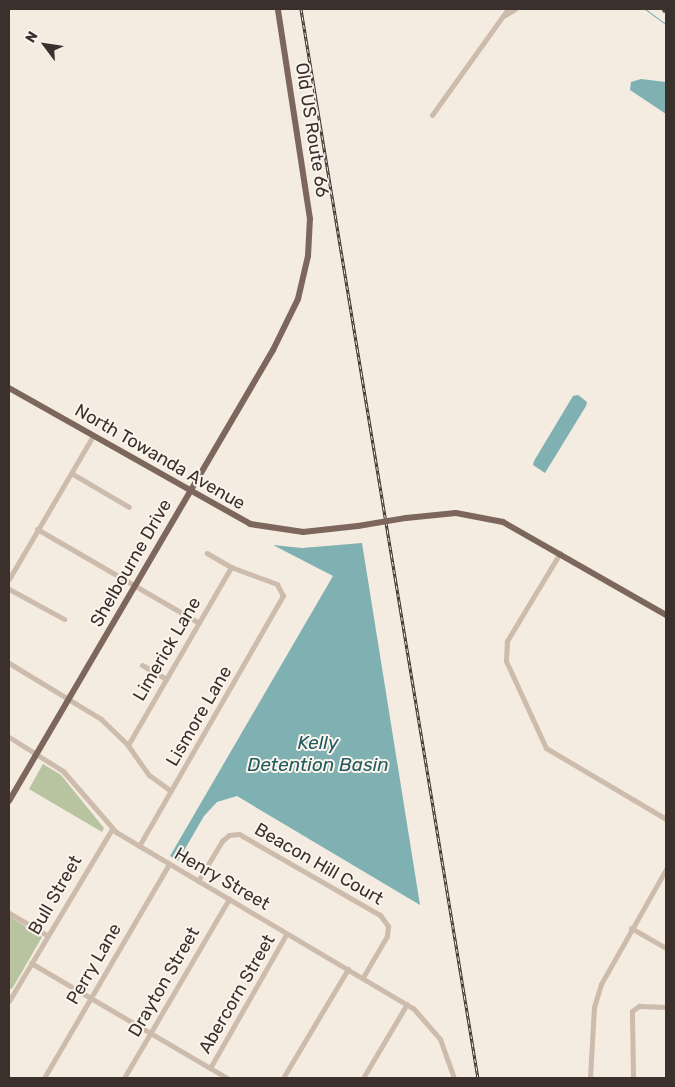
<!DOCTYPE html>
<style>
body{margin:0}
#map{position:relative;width:675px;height:1087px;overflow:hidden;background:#f4ebe1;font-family:Rubik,sans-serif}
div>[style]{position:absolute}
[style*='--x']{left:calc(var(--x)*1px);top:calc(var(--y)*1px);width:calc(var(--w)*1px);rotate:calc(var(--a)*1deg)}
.green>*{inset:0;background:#b8c4a0}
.water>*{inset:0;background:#7fb0b2}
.stream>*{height:1px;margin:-0.5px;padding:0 0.5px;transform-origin:0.5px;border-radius:0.5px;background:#7fb0b2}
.minor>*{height:5px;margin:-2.5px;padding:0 2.5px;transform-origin:2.5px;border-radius:2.5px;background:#cdbbac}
.major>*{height:6px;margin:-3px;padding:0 3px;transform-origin:3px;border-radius:3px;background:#7d675c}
.highway>*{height:7px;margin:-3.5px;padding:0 3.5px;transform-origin:3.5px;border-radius:3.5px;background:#5c4a42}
.rail>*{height:3px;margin-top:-1.5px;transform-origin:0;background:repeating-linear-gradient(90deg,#fbf5ee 0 4px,#3b302b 0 8px);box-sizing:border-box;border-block:1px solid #3b302b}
.major-bridge>*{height:6px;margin:-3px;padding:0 3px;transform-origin:3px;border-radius:3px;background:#7d675c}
span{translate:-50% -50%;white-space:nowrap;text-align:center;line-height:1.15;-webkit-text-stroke:4px #fbf5ee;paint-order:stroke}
.street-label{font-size:18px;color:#3b302b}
.water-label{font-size:19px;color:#1f5a5e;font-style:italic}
.frame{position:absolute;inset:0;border:10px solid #3b302b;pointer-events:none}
.north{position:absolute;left:20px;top:20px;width:50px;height:50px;-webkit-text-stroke:4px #fbf5ee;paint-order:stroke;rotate:301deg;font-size:14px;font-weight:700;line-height:20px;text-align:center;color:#3b302b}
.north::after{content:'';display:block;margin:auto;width:18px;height:22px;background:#3b302b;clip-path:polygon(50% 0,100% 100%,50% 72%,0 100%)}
</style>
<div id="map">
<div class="green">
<div style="clip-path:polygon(43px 764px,61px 775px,104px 828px,102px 832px,29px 789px)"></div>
<div style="clip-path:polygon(9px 916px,42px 937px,12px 989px,9px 988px)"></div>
</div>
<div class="water">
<div style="clip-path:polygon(641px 79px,666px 82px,666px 114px,630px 90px,631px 82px)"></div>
<div style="clip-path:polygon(578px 395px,587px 402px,586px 406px,545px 473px,533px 465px,534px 461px,573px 396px)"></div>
<div style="clip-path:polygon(362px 543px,420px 905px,237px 796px,217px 802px,204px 816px,178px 861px,170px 856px,333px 576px,273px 545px,302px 548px)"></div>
</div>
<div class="stream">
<div style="--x:645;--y:9;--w:26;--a:36"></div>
</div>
<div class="minor">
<div style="--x:505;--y:15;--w:12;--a:-31"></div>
<div style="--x:432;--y:115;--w:130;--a:-54.4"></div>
<div style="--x:71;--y:473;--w:67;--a:30.4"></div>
<div style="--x:37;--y:529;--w:187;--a:30.1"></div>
<div style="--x:560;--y:553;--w:103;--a:121.1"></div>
<div style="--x:507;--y:641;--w:20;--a:93"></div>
<div style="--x:506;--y:661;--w:96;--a:65.3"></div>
<div style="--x:546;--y:748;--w:139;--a:30.6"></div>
<div style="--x:9;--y:579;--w:166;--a:-59.6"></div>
<div style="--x:9;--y:589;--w:63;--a:28.6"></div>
<div style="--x:9;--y:663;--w:108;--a:31.3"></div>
<div style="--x:101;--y:719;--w:36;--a:44"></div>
<div style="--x:127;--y:744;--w:38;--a:55"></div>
<div style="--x:149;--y:775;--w:27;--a:36"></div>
<div style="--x:142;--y:665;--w:28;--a:30"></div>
<div style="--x:9;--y:737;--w:64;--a:32.2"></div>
<div style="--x:63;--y:771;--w:81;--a:49"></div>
<div style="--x:116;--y:832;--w:345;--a:30.7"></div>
<div style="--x:413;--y:1008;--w:41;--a:48.9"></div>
<div style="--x:440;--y:1039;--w:41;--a:70.3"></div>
<div style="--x:128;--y:745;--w:206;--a:-59.9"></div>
<div style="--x:139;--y:846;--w:289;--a:-60.1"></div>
<div style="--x:283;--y:596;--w:13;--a:-117"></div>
<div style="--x:277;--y:584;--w:49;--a:-159.7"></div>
<div style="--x:231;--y:567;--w:28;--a:-150"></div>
<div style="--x:198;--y:881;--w:47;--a:-59"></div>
<div style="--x:222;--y:841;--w:9;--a:-41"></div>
<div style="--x:229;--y:835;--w:10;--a:-6"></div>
<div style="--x:239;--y:834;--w:163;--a:29.9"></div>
<div style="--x:380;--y:915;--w:14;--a:54"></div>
<div style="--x:388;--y:926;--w:10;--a:96"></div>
<div style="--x:387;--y:936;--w:48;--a:120.3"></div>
<div style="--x:9;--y:913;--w:44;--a:30.1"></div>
<div style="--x:631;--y:928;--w:40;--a:29.7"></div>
<div style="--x:31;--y:963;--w:227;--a:30.4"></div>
<div style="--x:9;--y:1001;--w:200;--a:-59.1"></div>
<div style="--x:210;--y:1068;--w:155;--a:-60.3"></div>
<div style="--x:44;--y:1078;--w:248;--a:-59.7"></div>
<div style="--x:124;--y:1078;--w:208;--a:-59.6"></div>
<div style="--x:283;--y:1078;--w:127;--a:-59.2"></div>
<div style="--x:363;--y:1078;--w:86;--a:-59.3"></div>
<div style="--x:590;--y:1078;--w:71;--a:-86.8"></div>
<div style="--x:594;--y:1007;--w:24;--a:-73"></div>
<div style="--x:601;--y:984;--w:132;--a:-60.5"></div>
<div style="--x:633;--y:1078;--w:67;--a:-90.9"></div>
<div style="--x:632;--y:1011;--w:9;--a:-36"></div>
<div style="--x:639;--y:1006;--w:27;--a:2"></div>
</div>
<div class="major">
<div style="--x:9;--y:388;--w:277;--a:29.4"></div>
<div style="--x:250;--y:524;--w:54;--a:8.6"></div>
<div style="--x:303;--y:532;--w:55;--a:-6.2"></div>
<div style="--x:406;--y:518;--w:50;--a:-5.7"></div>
<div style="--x:456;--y:513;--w:48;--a:10.8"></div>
<div style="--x:503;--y:522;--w:188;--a:29.7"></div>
<div style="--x:9;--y:801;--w:523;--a:-59.66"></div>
<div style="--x:273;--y:350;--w:57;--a:-63.9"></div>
<div style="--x:298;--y:299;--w:44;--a:-76.9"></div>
<div style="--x:308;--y:256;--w:37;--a:-87"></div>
<div style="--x:310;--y:219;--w:212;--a:-98.7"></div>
</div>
<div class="highway">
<div style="--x:665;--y:9;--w:1;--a:0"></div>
</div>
<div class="rail">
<div style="--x:301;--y:9;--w:1084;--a:80.6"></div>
</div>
<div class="major-bridge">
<div style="--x:358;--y:526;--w:49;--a:-9.5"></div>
</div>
<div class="street-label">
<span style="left:312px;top:130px;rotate:81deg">Old US Route 66</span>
<span style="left:160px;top:457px;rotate:30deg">North Towanda Avenue</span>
<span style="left:131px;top:563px;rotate:-60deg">Shelbourne Drive</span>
<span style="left:167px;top:649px;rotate:-60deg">Limerick Lane</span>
<span style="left:199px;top:716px;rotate:-60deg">Lismore Lane</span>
<span style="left:319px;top:864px;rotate:30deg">Beacon Hill Court</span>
<span style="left:222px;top:879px;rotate:30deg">Henry Street</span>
<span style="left:55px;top:895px;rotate:-60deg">Bull Street</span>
<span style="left:94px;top:964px;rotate:-60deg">Perry Lane</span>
<span style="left:164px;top:982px;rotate:-60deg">Drayton Street</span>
<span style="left:237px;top:994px;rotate:-60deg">Abercorn Street</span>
</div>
<div class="water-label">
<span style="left:318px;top:754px">Kelly<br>Detention Basin</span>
</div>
<div class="frame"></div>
<div class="north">N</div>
</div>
